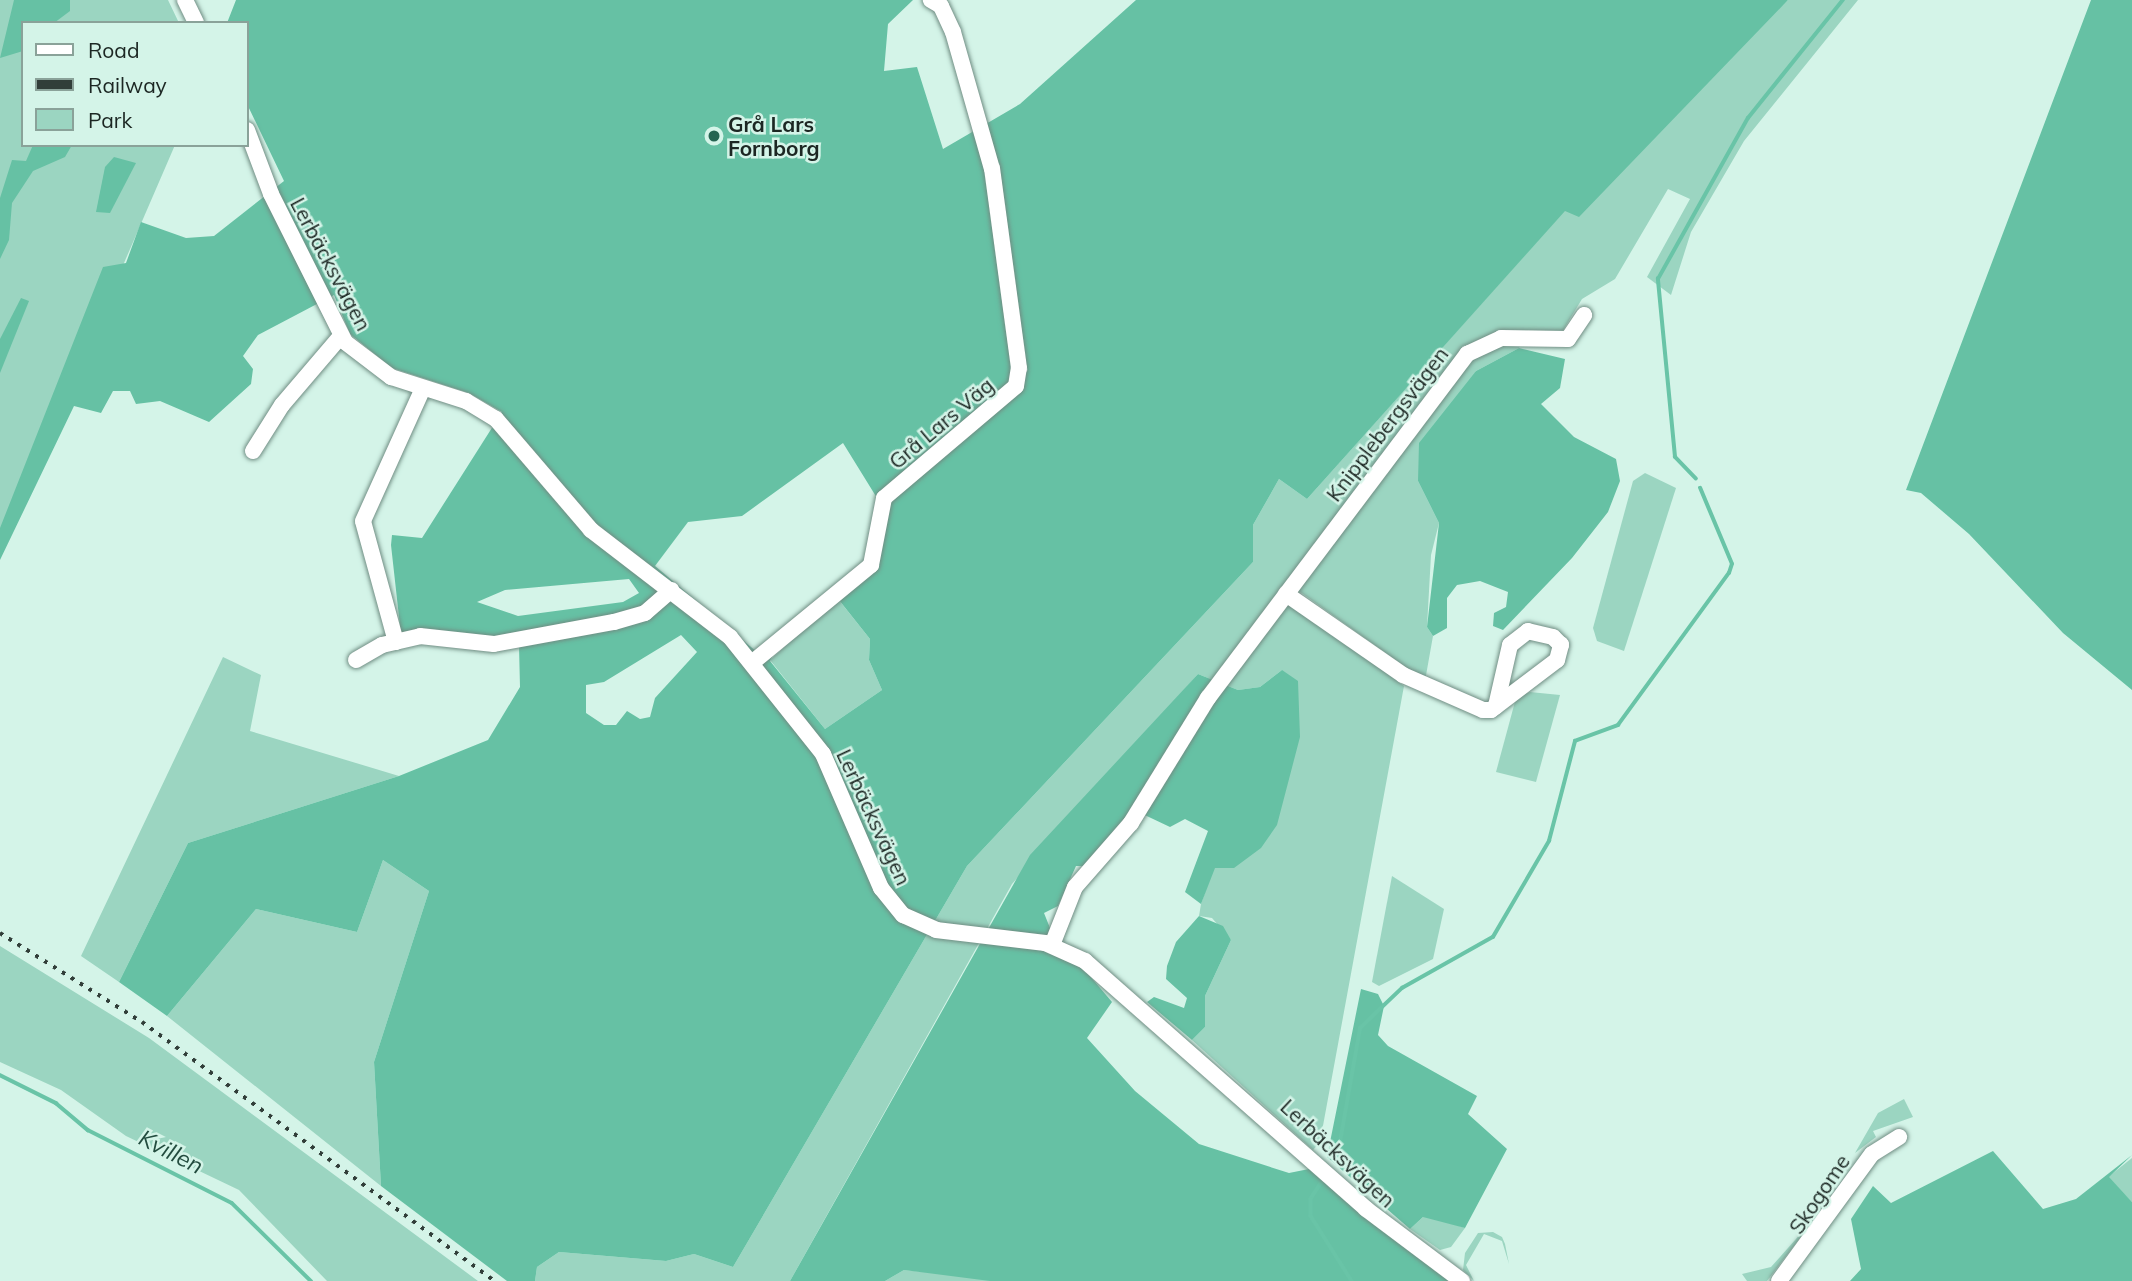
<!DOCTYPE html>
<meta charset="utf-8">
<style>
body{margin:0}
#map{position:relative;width:2132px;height:1281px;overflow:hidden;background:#d4f4e8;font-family:Mulish,sans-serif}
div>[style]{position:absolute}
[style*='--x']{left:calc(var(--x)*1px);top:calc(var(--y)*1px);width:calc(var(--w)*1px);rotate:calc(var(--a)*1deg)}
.green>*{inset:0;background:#9bd5c1}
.forest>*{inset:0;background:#66c1a4}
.stream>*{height:3.5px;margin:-1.75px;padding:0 1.75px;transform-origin:1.75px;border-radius:1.75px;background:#69c4a7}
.roads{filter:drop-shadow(0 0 2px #708d83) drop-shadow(0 0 2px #708d83)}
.minor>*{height:16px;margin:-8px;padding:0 8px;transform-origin:8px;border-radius:8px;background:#fff}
.rail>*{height:3.5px;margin-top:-1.75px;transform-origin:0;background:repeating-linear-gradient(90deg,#313e39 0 3.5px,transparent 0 10.5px)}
.dots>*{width:19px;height:19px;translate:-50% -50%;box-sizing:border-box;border:4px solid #d4f4e8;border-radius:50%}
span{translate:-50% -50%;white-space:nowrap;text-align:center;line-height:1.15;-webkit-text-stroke:5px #d4f4e8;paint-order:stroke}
.poi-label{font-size:21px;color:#1c2723;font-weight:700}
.left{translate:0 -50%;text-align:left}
.street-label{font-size:21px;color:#1c2723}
.water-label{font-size:23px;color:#234c3f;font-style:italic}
.legend{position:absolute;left:21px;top:21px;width:228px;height:126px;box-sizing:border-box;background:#d4f4e8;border:2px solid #8aa299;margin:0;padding:9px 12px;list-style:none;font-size:21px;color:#1c2723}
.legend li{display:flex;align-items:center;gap:14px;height:35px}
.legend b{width:35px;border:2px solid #8aa299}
</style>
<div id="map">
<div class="green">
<div style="clip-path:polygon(0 0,168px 0,179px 23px,23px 23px,23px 145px,175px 145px,0 550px)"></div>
<div style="clip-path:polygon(1788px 0,1858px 0,1744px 141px,1691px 232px,1671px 295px,1647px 277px,1690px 199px,1668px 189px,1615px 279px,1582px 299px,1562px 332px,1528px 330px,1519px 348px,1476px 371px,1418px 481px,1439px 523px,1431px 555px,1427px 627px,1433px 636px,1425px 681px,1299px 591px,1289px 602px,1404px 686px,1320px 1142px,1313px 1150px,1192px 1040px,1205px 1027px,1205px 996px,1231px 940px,1212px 918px,1199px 916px,1201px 904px,1282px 670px,1260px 687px,1238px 690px,1198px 674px,1012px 884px,790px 1281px,535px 1281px,537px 1267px,559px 1252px,666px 1261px,694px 1254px,733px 1267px,967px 866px,1253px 562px,1253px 525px,1279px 479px,1307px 499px,1565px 210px)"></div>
<div style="clip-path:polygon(1645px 473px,1676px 488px,1624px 651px,1597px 641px,1593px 628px,1633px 481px)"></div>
<div style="clip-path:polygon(838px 599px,870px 639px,869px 660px,882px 690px,825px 729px,770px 660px)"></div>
<div style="clip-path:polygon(223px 657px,261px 675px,250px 731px,399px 776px,188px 843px,119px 982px,81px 956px)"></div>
<div style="clip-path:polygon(1530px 692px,1560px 695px,1536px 782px,1496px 772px,1516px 698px)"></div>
<div style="clip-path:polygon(383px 860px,429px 891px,374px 1062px,381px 1186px,167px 1016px,256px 909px,357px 932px)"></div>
<div style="clip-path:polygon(1392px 876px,1444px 909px,1433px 959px,1379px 986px,1372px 982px)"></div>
<div style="clip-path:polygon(0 946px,149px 1038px,478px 1281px,327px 1281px,239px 1190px,126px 1136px,61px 1090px,0 1062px)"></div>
<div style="clip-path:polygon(1904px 1099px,1913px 1117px,1873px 1131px,1876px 1137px,1855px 1153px,1878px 1113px)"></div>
<div style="clip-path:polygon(2132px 1158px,2132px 1202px,2108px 1177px)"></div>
<div style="clip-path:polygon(1819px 1213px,1767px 1281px,1747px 1281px,1742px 1274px,1771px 1267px)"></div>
<div style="clip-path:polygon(1423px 1217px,1435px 1217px,1465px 1228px,1451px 1247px,1440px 1250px,1410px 1229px)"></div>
<div style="clip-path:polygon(1493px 1232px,1502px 1237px,1505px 1244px,1509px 1264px,1502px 1241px,1484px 1234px,1466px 1265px,1474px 1281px,1463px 1270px,1465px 1253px,1478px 1233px)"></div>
<div style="clip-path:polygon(904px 1270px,988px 1278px,990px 1281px,885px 1281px)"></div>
</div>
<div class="forest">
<div style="clip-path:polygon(14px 0,70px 0,70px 11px,54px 23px,23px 23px,23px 51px,0 58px)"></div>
<div style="clip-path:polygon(evenodd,236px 0,913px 0,888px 24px,884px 71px,917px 67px,943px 149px,1020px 104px,1136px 0,1788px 0,1579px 217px,1565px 211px,1307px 499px,1279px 479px,1253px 525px,1253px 562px,967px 866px,733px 1267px,694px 1254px,666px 1261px,559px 1252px,537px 1267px,535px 1281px,507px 1281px,381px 1186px,374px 1062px,429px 891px,383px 860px,357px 932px,256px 909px,167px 1016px,119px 982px,188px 843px,399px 776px,488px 740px,520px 687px,519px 646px,441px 639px,402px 644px,391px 545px,392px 535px,422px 538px,502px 412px,469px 393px,392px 368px,350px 334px,334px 295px,258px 335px,243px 356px,253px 369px,251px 384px,209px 422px,160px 401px,136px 404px,130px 391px,113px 391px,101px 413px,74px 406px,0 560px,0 528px,103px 267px,126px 263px,141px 222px,186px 238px,214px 236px,284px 181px,247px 104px,247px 23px,227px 23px,236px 0,843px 443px,877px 498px,875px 551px,831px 590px,870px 639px,869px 660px,882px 690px,825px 729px,770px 661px,775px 651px,764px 658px,655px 566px,688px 522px,742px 516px,843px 443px,236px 0,629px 579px,639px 593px,623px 602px,518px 616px,477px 602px,505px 590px,629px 579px,236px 0,681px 635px,697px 652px,655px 698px,650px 717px,640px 719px,627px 711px,616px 725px,604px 725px,586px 713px,586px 685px,604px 682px,681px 635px)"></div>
<div style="clip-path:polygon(2091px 0,2132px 0,2132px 690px,2063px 633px,1969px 534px,1921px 493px,1906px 490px)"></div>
<div style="clip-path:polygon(33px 145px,72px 145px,65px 157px,33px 171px,12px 203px,9px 240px,0 259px,0 198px,12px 160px,26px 161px)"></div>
<div style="clip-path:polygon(114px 157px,136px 163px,110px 213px,96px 212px,105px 167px)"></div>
<div style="clip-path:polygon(21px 298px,29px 301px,0 373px,0 339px)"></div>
<div style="clip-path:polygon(1519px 348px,1565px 359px,1560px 388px,1541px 404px,1574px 437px,1616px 459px,1620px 481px,1608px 512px,1572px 558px,1503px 630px,1493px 626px,1494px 613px,1506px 607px,1508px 592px,1480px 581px,1457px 585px,1447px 598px,1447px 628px,1433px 636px,1427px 627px,1439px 523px,1418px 481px,1419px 443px,1476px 371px)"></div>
<div style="clip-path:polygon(1282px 670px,1298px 681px,1300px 737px,1277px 825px,1261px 848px,1234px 868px,1215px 868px,1201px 904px,1185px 892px,1208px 831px,1185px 819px,1170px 827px,1132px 809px,1084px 866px,1076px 866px,1058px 906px,1044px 913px,1050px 928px,1043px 948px,1084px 969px,1112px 1002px,1087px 1038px,1135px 1091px,1199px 1144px,1289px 1173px,1314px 1168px,1368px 1219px,1451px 1281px,990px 1281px,904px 1270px,885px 1281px,790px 1281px,1030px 855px,1198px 674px,1238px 690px,1260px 687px)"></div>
<div style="clip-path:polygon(1199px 916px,1223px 926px,1231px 940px,1205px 996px,1205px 1027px,1192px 1040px,1147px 1002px,1154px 997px,1184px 1008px,1187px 998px,1166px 979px,1167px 966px,1176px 942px)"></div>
<div style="clip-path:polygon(1361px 989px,1378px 994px,1384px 1006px,1378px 1035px,1388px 1046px,1477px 1096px,1468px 1114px,1507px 1149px,1465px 1228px,1423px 1217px,1410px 1229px,1327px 1157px)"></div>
<div style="clip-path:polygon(1993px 1151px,2043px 1209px,2076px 1199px,2132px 1155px,2109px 1177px,2132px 1202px,2132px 1281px,1850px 1281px,1861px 1269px,1851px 1219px,1873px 1186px,1891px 1203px)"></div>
</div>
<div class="stream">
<div style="--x:1696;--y:479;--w:30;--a:-134"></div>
<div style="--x:1675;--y:457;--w:179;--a:-95.5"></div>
<div style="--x:1658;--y:279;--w:184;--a:-60.8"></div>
<div style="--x:1748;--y:118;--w:151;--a:-51.2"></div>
<div style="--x:0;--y:1075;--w:63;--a:26.6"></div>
<div style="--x:56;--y:1103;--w:42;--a:40.2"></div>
<div style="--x:88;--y:1130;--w:161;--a:26.9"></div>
<div style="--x:232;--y:1203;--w:111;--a:44.6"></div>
<div style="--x:1337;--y:1159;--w:133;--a:-80"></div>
<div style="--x:1360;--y:1028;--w:58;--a:-43.6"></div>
<div style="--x:1402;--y:988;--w:104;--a:-29.3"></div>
<div style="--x:1493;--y:937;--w:111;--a:-59.7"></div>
<div style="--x:1549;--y:841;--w:103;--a:-75.4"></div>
<div style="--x:1575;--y:741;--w:46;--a:-20.4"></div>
<div style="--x:1618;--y:725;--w:188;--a:-53.9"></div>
<div style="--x:1729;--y:573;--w:9;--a:-72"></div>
<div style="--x:1732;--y:564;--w:82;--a:-112.8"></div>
<div style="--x:1322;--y:1182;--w:20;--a:123"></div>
<div style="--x:1311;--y:1199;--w:17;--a:90"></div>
<div style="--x:1311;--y:1216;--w:77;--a:57.8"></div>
</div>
<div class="roads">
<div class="minor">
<div style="--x:185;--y:0;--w:25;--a:64"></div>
<div style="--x:247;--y:130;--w:68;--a:69.4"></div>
<div style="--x:271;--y:194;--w:165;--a:63.4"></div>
<div style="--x:345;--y:342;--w:58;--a:37.3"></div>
<div style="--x:391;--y:377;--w:79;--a:17.7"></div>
<div style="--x:466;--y:401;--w:35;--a:31"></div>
<div style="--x:496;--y:419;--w:146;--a:49.4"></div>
<div style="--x:591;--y:530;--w:175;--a:37.6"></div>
<div style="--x:730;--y:637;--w:149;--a:51.5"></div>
<div style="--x:823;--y:754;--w:146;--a:66.6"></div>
<div style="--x:881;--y:888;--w:35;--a:51"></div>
<div style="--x:903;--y:915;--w:36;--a:24"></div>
<div style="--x:936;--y:930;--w:110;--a:6.8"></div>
<div style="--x:1045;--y:943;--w:44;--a:24.2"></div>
<div style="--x:1085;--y:961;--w:375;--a:41.4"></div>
<div style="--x:1366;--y:1209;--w:120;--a:36.9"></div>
<div style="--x:253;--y:451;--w:54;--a:-57.8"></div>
<div style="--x:282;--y:405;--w:91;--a:-49.5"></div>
<div style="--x:1286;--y:594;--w:142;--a:34.7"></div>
<div style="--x:1403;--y:675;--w:87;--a:23.6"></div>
<div style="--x:1483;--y:710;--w:8;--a:0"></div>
<div style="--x:1491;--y:710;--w:83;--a:-37.1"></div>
<div style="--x:1557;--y:660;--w:16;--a:-75"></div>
<div style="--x:1561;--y:645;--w:11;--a:-135"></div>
<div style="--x:1553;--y:637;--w:26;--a:-167"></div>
<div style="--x:1528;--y:631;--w:23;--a:142"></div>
<div style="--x:1510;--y:645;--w:63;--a:102.9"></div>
<div style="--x:396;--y:642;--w:125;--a:-105.3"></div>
<div style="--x:363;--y:521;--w:146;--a:-65.7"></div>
<div style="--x:356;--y:660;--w:30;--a:-30"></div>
<div style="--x:382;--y:645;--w:39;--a:-13"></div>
<div style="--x:420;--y:636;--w:74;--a:6.2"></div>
<div style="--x:494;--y:644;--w:122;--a:-10.4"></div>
<div style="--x:614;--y:622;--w:32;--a:-16"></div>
<div style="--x:645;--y:613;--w:35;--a:-41"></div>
<div style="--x:753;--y:662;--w:153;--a:-39.4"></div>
<div style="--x:871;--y:565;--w:68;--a:-79"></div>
<div style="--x:884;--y:498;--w:173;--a:-40.3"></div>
<div style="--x:1016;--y:386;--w:18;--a:-81"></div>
<div style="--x:1019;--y:368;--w:201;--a:-97.7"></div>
<div style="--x:992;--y:169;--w:142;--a:-105.9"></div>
<div style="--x:953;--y:32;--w:29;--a:-115"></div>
<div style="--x:941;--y:6;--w:12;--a:-149"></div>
<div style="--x:1052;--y:945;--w:62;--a:-68.4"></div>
<div style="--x:1075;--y:887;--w:85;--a:-48.8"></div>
<div style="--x:1131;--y:823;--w:147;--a:-58.4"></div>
<div style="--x:1208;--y:698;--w:431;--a:-53"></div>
<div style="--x:1467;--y:354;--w:38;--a:-25"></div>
<div style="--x:1501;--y:338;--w:67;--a:0.9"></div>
<div style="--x:1568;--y:339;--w:29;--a:-56"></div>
<div style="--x:1779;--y:1281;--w:157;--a:-53.8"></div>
<div style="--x:1872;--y:1154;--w:32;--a:-32"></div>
</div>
</div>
<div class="rail">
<div style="--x:0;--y:933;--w:168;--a:32.1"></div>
<div style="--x:142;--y:1022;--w:437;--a:36.3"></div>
</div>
<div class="dots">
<div style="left:714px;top:136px;background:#256552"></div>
</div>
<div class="poi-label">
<span class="left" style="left:728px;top:136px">Grå Lars<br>Fornborg</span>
</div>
<div class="street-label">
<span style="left:331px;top:264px;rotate:62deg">Lerbäcksvägen</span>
<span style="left:941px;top:423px;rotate:-40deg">Grå Lars Väg</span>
<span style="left:1387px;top:424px;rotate:-53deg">Knipplebergsvägen</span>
<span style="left:874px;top:817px;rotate:65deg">Lerbäcksvägen</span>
<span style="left:1338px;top:1153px;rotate:43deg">Lerbäcksvägen</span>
<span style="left:1819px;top:1194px;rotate:-56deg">Skogome</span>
</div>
<div class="water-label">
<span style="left:171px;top:1152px;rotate:27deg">Kvillen</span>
</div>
<ul class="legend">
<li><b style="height:9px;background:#fff"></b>Road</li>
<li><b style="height:9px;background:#313e39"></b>Railway</li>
<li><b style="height:19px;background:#9bd5c1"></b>Park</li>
</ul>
</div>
